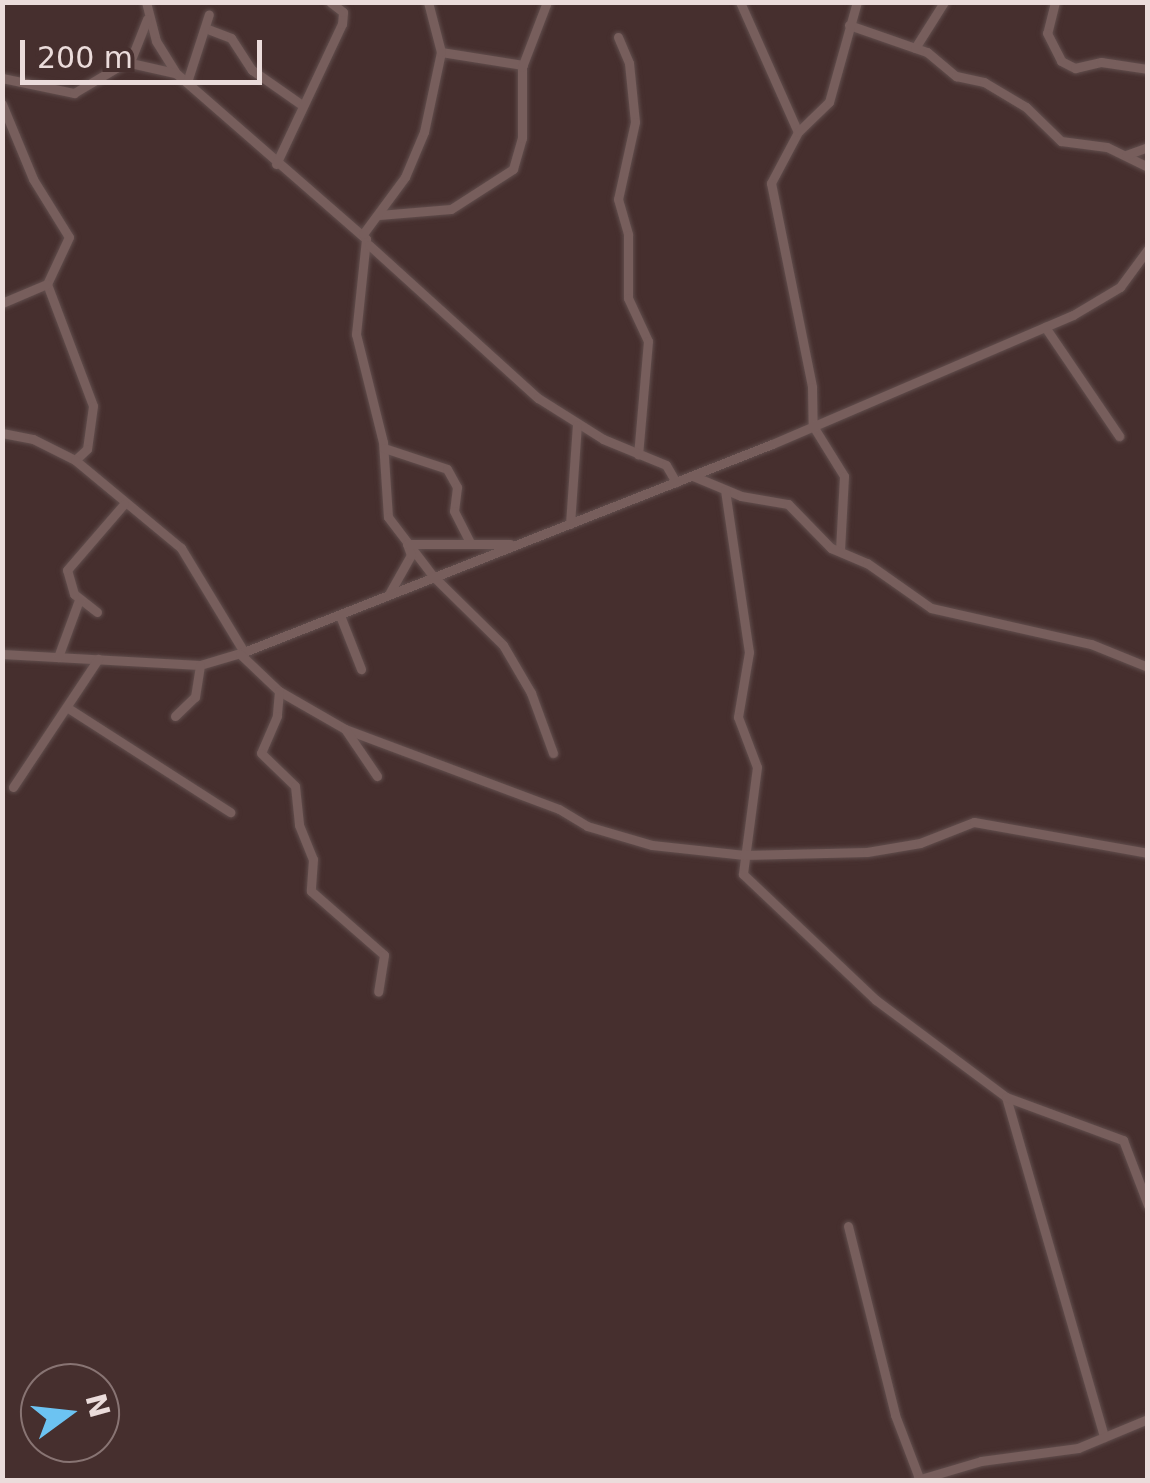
<!DOCTYPE html>
<style>
body{margin:0}
#map{position:relative;width:1150px;height:1483px;overflow:hidden;background:#462f2e;font-family:"DejaVu Sans",sans-serif}
div>[style]{position:absolute}
[style*='--x']{left:calc(var(--x)*1px);top:calc(var(--y)*1px);width:calc(var(--w)*1px);rotate:calc(var(--a)*1deg)}
.roads{filter:drop-shadow(0 0 2px #614e4d) drop-shadow(0 0 2px #614e4d)}
.street>*{height:9px;margin:-4.5px;padding:0 4.5px;transform-origin:4.5px;border-radius:4.5px;background:#775e5c}
span{translate:-50% -50%;white-space:nowrap;text-align:center;line-height:1.15;-webkit-text-stroke:8px #462f2e;paint-order:stroke}
.frame{position:absolute;inset:0;border:5px solid #ebdcdb;pointer-events:none}
.north{position:absolute;left:20px;top:1363px;width:100px;height:100px;box-sizing:border-box;background:#462f2e;border:2px solid #887473;border-radius:50%;rotate:75deg;font-size:28px;font-weight:700;line-height:40px;text-align:center;color:#ebdcdb}
.north::after{content:'';display:block;margin:auto;width:35px;height:45px;background:#6cc3f2;clip-path:polygon(50% 0,100% 100%,50% 72%,0 100%)}
.scale{position:absolute;left:20px;top:40px;width:242px;height:45px;box-sizing:border-box;border:5px solid #ebdcdb;border-top:0;padding-left:12px;font-size:30px;line-height:35px;white-space:nowrap;color:#ebdcdb;-webkit-text-stroke:8px #462f2e;paint-order:stroke}
</style>
<div id="map">
<div class="roads">
<div class="street">
<div style="--x:146;--y:2;--w:40;--a:75.6"></div>
<div style="--x:156;--y:41;--w:39;--a:58"></div>
<div style="--x:177;--y:74;--w:251;--a:41.1"></div>
<div style="--x:366;--y:239;--w:96;--a:96"></div>
<div style="--x:356;--y:334;--w:111;--a:76"></div>
<div style="--x:383;--y:442;--w:75;--a:86.2"></div>
<div style="--x:388;--y:517;--w:74;--a:52.7"></div>
<div style="--x:433;--y:576;--w:98;--a:44.6"></div>
<div style="--x:503;--y:645;--w:56;--a:59.7"></div>
<div style="--x:531;--y:693;--w:64;--a:69.9"></div>
<div style="--x:740;--y:2;--w:142;--a:66"></div>
<div style="--x:798;--y:132;--w:58;--a:117.9"></div>
<div style="--x:771;--y:183;--w:208;--a:78.6"></div>
<div style="--x:812;--y:387;--w:39;--a:89"></div>
<div style="--x:813;--y:426;--w:59;--a:58.2"></div>
<div style="--x:844;--y:476;--w:73;--a:93.1"></div>
<div style="--x:1055;--y:2;--w:32;--a:104"></div>
<div style="--x:1047;--y:33;--w:31;--a:63"></div>
<div style="--x:1061;--y:61;--w:16;--a:27"></div>
<div style="--x:1075;--y:68;--w:27;--a:-13"></div>
<div style="--x:1101;--y:62;--w:48;--a:8.5"></div>
<div style="--x:849;--y:25;--w:83;--a:19.1"></div>
<div style="--x:927;--y:52;--w:38;--a:40"></div>
<div style="--x:956;--y:76;--w:29;--a:12"></div>
<div style="--x:984;--y:82;--w:49;--a:30.8"></div>
<div style="--x:1026;--y:107;--w:49;--a:44.2"></div>
<div style="--x:1061;--y:141;--w:46;--a:7.4"></div>
<div style="--x:1107;--y:147;--w:46;--a:26"></div>
<div style="--x:205;--y:28;--w:28;--a:21"></div>
<div style="--x:231;--y:38;--w:38;--a:57"></div>
<div style="--x:252;--y:70;--w:61;--a:35"></div>
<div style="--x:618;--y:37;--w:28;--a:67"></div>
<div style="--x:629;--y:63;--w:59;--a:84.2"></div>
<div style="--x:635;--y:122;--w:79;--a:102.4"></div>
<div style="--x:618;--y:199;--w:37;--a:74"></div>
<div style="--x:628;--y:235;--w:63;--a:90"></div>
<div style="--x:628;--y:298;--w:47;--a:65.1"></div>
<div style="--x:648;--y:341;--w:114;--a:95"></div>
<div style="--x:915;--y:48;--w:54;--a:-57.8"></div>
<div style="--x:441;--y:52;--w:83;--a:9"></div>
<div style="--x:130;--y:62;--w:46;--a:-68.4"></div>
<div style="--x:2;--y:78;--w:74;--a:11.8"></div>
<div style="--x:74;--y:93;--w:61;--a:-30.8"></div>
<div style="--x:126;--y:62;--w:50;--a:12.7"></div>
<div style="--x:187;--y:82;--w:71;--a:-72.1"></div>
<div style="--x:2;--y:104;--w:81;--a:67.5"></div>
<div style="--x:33;--y:179;--w:68;--a:58.2"></div>
<div style="--x:69;--y:237;--w:52;--a:115.1"></div>
<div style="--x:47;--y:284;--w:130;--a:69.3"></div>
<div style="--x:93;--y:406;--w:43;--a:97.9"></div>
<div style="--x:87;--y:449;--w:16;--a:137"></div>
<div style="--x:798;--y:132;--w:43;--a:-44.1"></div>
<div style="--x:829;--y:102;--w:104;--a:-74.4"></div>
<div style="--x:1126;--y:155;--w:23;--a:-20"></div>
<div style="--x:276;--y:164;--w:155;--a:-64.8"></div>
<div style="--x:342;--y:24;--w:12;--a:-85"></div>
<div style="--x:343;--y:12;--w:16;--a:-142"></div>
<div style="--x:379;--y:215;--w:72;--a:-4.8"></div>
<div style="--x:451;--y:209;--w:74;--a:-32.8"></div>
<div style="--x:513;--y:169;--w:32;--a:-74"></div>
<div style="--x:522;--y:138;--w:71;--a:-90"></div>
<div style="--x:522;--y:67;--w:70;--a:-69"></div>
<div style="--x:363;--y:234;--w:71;--a:-53.6"></div>
<div style="--x:405;--y:177;--w:49;--a:-67.1"></div>
<div style="--x:424;--y:132;--w:82;--a:-78"></div>
<div style="--x:441;--y:52;--w:52;--a:-104.6"></div>
<div style="--x:369;--y:245;--w:228;--a:42.2"></div>
<div style="--x:538;--y:398;--w:77;--a:32.2"></div>
<div style="--x:603;--y:439;--w:68;--a:22.4"></div>
<div style="--x:666;--y:465;--w:20;--a:60"></div>
<div style="--x:2;--y:303;--w:49;--a:-22.9"></div>
<div style="--x:1045;--y:327;--w:132;--a:55.8"></div>
<div style="--x:2;--y:433;--w:32;--a:11"></div>
<div style="--x:33;--y:439;--w:47;--a:26.6"></div>
<div style="--x:75;--y:460;--w:138;--a:39.7"></div>
<div style="--x:181;--y:548;--w:122;--a:58.8"></div>
<div style="--x:384;--y:448;--w:66;--a:18.4"></div>
<div style="--x:447;--y:469;--w:21;--a:61"></div>
<div style="--x:457;--y:487;--w:24;--a:97"></div>
<div style="--x:454;--y:511;--w:35;--a:63"></div>
<div style="--x:693;--y:476;--w:52;--a:22.6"></div>
<div style="--x:741;--y:496;--w:48;--a:9.7"></div>
<div style="--x:788;--y:504;--w:62;--a:45.7"></div>
<div style="--x:831;--y:548;--w:39;--a:23"></div>
<div style="--x:867;--y:563;--w:78;--a:35.1"></div>
<div style="--x:931;--y:608;--w:164;--a:12.7"></div>
<div style="--x:1091;--y:644;--w:61;--a:22"></div>
<div style="--x:725;--y:490;--w:164;--a:81.6"></div>
<div style="--x:749;--y:652;--w:66;--a:99.6"></div>
<div style="--x:738;--y:717;--w:53;--a:69.2"></div>
<div style="--x:757;--y:767;--w:108;--a:97.5"></div>
<div style="--x:743;--y:874;--w:183;--a:43.5"></div>
<div style="--x:876;--y:1000;--w:162;--a:36.7"></div>
<div style="--x:1006;--y:1097;--w:354;--a:73.9"></div>
<div style="--x:570;--y:524;--w:99;--a:-86"></div>
<div style="--x:389;--y:594;--w:45;--a:-60.6"></div>
<div style="--x:411;--y:555;--w:12;--a:-110"></div>
<div style="--x:407;--y:544;--w:103;--a:0"></div>
<div style="--x:97;--y:612;--w:29;--a:-142"></div>
<div style="--x:74;--y:594;--w:25;--a:-106"></div>
<div style="--x:67;--y:570;--w:87;--a:-49.2"></div>
<div style="--x:341;--y:618;--w:55;--a:68.6"></div>
<div style="--x:2;--y:654;--w:198;--a:3.2"></div>
<div style="--x:200;--y:665;--w:46;--a:-16.5"></div>
<div style="--x:244;--y:652;--w:567;--a:-21.5"></div>
<div style="--x:772;--y:444;--w:327;--a:-23.2"></div>
<div style="--x:1073;--y:315;--w:55;--a:-30.8"></div>
<div style="--x:1120;--y:287;--w:47;--a:-53.6"></div>
<div style="--x:240;--y:654;--w:54;--a:43.5"></div>
<div style="--x:279;--y:691;--w:76;--a:29.9"></div>
<div style="--x:345;--y:729;--w:228;--a:20.5"></div>
<div style="--x:559;--y:809;--w:33;--a:31"></div>
<div style="--x:587;--y:826;--w:68;--a:16.3"></div>
<div style="--x:652;--y:845;--w:93;--a:6.2"></div>
<div style="--x:744;--y:855;--w:123;--a:-1.4"></div>
<div style="--x:867;--y:852;--w:54;--a:-9.6"></div>
<div style="--x:920;--y:843;--w:58;--a:-21.3"></div>
<div style="--x:974;--y:822;--w:177;--a:10.1"></div>
<div style="--x:58;--y:657;--w:61;--a:-69.8"></div>
<div style="--x:279;--y:691;--w:25;--a:95"></div>
<div style="--x:277;--y:716;--w:40;--a:113.4"></div>
<div style="--x:261;--y:753;--w:47;--a:44.1"></div>
<div style="--x:295;--y:786;--w:39;--a:84"></div>
<div style="--x:299;--y:825;--w:37;--a:68"></div>
<div style="--x:313;--y:859;--w:32;--a:94"></div>
<div style="--x:311;--y:891;--w:97;--a:41.2"></div>
<div style="--x:384;--y:955;--w:37;--a:99"></div>
<div style="--x:68;--y:708;--w:193;--a:32.7"></div>
<div style="--x:175;--y:716;--w:28;--a:-44"></div>
<div style="--x:195;--y:697;--w:32;--a:-81"></div>
<div style="--x:345;--y:729;--w:57;--a:55.8"></div>
<div style="--x:13;--y:787;--w:154;--a:-56.4"></div>
<div style="--x:1006;--y:1097;--w:125;--a:20.2"></div>
<div style="--x:1123;--y:1140;--w:70;--a:69"></div>
<div style="--x:848;--y:1226;--w:195;--a:76"></div>
<div style="--x:895;--y:1415;--w:67;--a:69.1"></div>
<div style="--x:917;--y:1480;--w:67;--a:-16.5"></div>
<div style="--x:981;--y:1461;--w:98;--a:-7.6"></div>
<div style="--x:1078;--y:1448;--w:76;--a:-22.5"></div>
</div>
</div>
<div class="frame"></div>
<div class="north">N</div>
<div class="scale">200 m</div>
</div>
